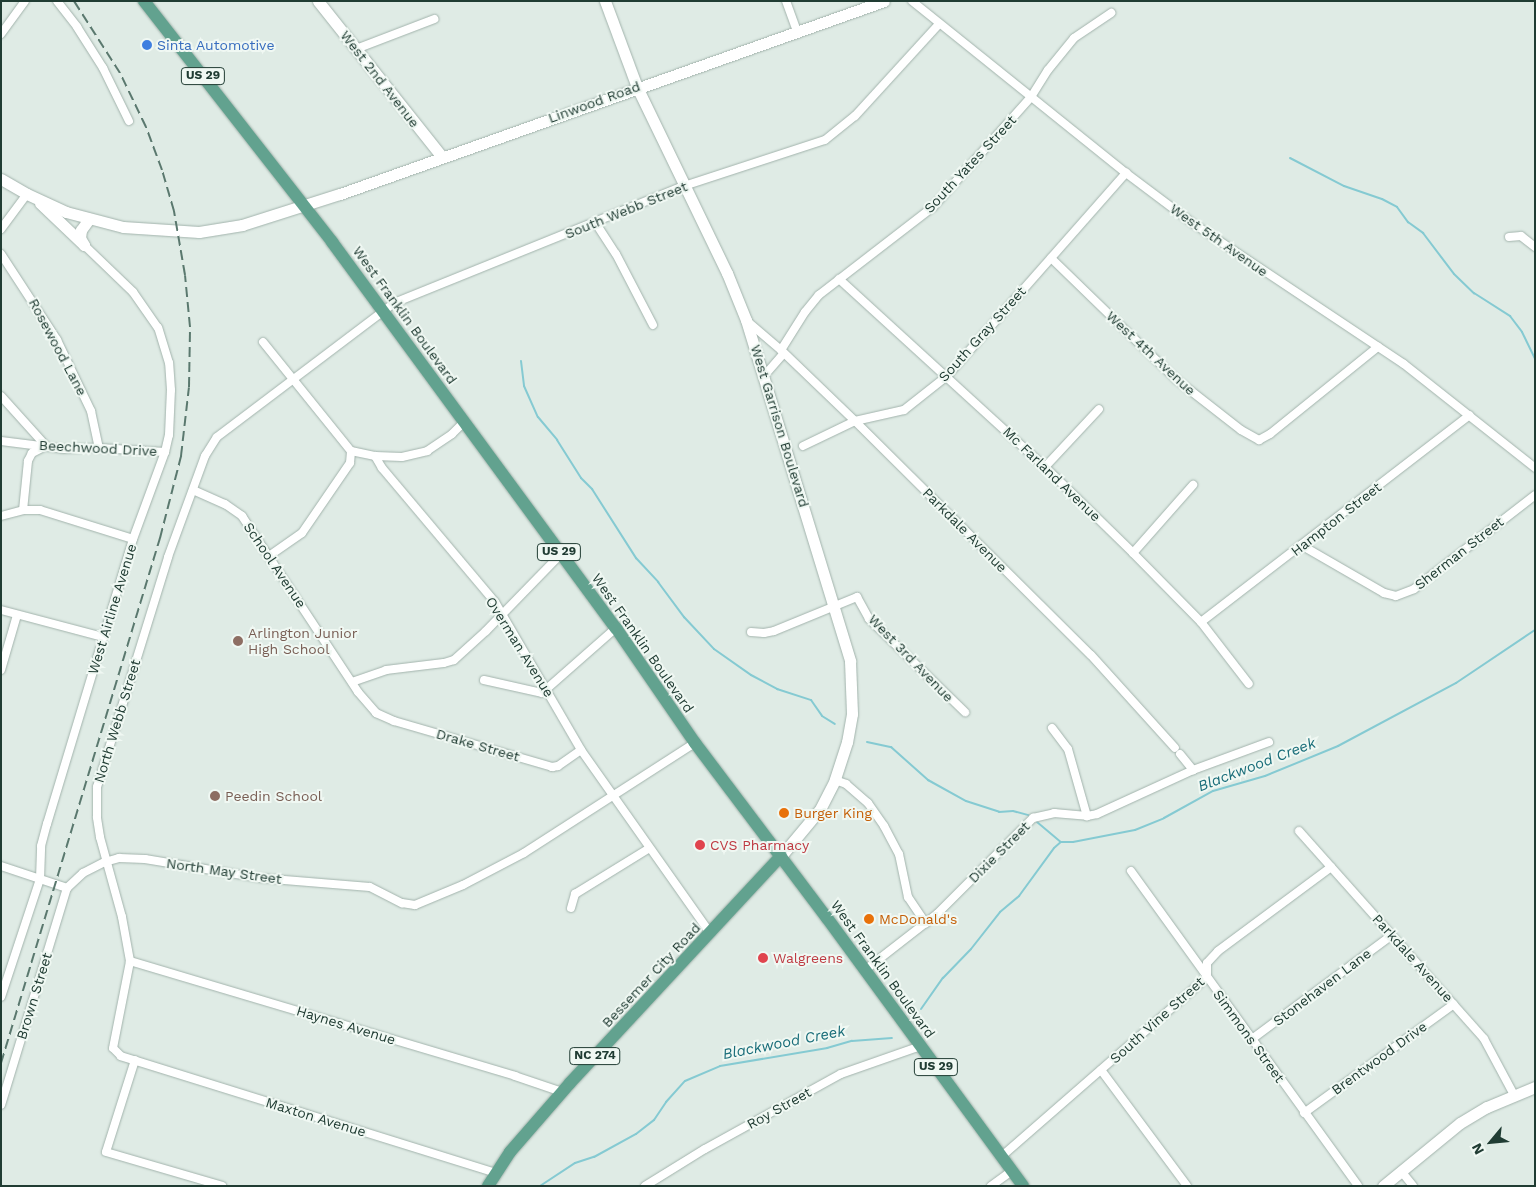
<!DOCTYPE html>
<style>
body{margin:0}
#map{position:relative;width:1536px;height:1187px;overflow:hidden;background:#dfebe5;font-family:"Work Sans",sans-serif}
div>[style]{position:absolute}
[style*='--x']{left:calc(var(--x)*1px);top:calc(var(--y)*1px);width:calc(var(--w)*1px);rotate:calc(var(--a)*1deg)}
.stream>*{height:2px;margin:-1px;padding:0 1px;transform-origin:1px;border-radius:1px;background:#85cad2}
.roads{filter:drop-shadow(0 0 1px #a2b3ac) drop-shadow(0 0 1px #a2b3ac)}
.street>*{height:8px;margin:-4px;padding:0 4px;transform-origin:4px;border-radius:4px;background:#fff}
.secondary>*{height:11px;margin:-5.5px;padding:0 5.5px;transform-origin:5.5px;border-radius:5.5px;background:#fff}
.primary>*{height:12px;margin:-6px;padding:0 6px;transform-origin:6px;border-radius:6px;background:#62a28f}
.rail>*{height:2px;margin-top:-1px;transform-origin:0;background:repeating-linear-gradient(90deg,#5a786e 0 10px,transparent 0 15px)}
.dots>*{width:14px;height:14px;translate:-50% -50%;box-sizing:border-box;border:2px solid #f0f8f3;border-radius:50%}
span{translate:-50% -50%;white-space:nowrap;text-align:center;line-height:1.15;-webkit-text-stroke:4px #f0f8f3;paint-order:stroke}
.shield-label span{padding:1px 4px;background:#f0f8f3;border:1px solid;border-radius:4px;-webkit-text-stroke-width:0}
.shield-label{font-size:12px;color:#203c33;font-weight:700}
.shop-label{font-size:14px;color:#366cbe}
.left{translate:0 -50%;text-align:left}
.street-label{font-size:14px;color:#203c33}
.education-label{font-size:14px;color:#785e54}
.food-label{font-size:14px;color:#c56008}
.health-label{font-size:14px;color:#be3a42}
.water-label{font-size:15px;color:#196d79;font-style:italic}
.frame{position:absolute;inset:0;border:2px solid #203c33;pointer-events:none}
.north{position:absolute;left:1466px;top:1117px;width:50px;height:50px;-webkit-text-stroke:4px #f0f8f3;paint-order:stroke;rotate:242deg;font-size:14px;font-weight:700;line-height:20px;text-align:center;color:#203c33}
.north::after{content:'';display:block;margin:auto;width:18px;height:22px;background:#203c33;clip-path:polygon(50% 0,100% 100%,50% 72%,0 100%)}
</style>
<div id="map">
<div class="stream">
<div style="--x:1290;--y:158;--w:61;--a:27.4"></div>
<div style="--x:1344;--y:186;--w:40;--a:18.9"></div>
<div style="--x:1382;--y:199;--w:17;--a:28"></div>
<div style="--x:1397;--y:207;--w:19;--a:54"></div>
<div style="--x:1408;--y:222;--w:19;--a:36"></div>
<div style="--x:1423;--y:233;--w:51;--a:52.9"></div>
<div style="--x:1454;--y:274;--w:28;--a:44"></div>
<div style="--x:1474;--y:293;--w:43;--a:32.6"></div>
<div style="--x:1510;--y:316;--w:20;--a:53"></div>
<div style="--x:1522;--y:332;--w:30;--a:64"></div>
<div style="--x:521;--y:361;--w:25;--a:83"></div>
<div style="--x:524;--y:386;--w:34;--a:66"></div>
<div style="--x:538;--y:417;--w:30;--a:50"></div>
<div style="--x:557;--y:440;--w:45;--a:57.7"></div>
<div style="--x:581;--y:478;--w:16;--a:45"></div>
<div style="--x:592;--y:489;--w:82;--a:57.5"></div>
<div style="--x:636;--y:558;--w:33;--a:47"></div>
<div style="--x:658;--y:582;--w:44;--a:53.4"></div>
<div style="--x:684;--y:617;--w:44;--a:46.8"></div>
<div style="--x:714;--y:649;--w:45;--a:35.1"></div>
<div style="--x:751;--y:675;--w:30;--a:28"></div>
<div style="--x:777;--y:689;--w:36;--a:18"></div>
<div style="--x:811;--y:700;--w:19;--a:55"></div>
<div style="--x:822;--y:716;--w:15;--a:32"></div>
<div style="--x:867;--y:742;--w:25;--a:12"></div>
<div style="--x:891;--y:747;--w:50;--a:41.7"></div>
<div style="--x:928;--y:780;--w:43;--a:28.9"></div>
<div style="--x:966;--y:801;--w:35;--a:18"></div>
<div style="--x:999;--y:812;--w:14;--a:-4"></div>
<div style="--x:1013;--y:811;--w:16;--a:15"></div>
<div style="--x:1037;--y:822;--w:31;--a:40"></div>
<div style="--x:921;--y:1009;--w:38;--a:-55"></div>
<div style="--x:943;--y:978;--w:40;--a:-46"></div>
<div style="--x:971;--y:949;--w:47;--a:-51.9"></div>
<div style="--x:1000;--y:912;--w:25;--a:-40"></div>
<div style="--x:1019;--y:896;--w:59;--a:-53.9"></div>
<div style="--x:1054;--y:848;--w:9;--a:-41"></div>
<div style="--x:1061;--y:842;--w:12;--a:0"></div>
<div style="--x:1073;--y:842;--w:63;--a:-11"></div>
<div style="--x:1135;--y:830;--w:31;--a:-22"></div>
<div style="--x:1164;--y:818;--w:56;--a:-28.9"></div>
<div style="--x:1213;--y:791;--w:54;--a:-16.1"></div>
<div style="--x:1265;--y:776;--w:79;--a:-22.3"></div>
<div style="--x:1338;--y:746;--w:134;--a:-28.1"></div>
<div style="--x:1456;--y:683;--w:95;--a:-33.9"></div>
<div style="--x:540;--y:1186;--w:42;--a:-33.3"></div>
<div style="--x:575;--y:1163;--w:20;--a:-18"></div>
<div style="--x:594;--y:1157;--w:48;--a:-28.7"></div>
<div style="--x:636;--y:1134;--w:23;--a:-38"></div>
<div style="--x:654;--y:1120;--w:22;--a:-56"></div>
<div style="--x:666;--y:1102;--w:28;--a:-48"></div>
<div style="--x:685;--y:1081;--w:38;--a:-23"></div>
<div style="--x:720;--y:1066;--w:109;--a:-9.5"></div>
<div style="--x:827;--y:1048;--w:26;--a:-16"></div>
<div style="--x:852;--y:1041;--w:40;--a:-4.3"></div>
</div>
<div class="roads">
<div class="street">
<div style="--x:57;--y:1;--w:33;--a:52"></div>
<div style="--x:77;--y:27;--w:49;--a:57.6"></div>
<div style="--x:103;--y:68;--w:59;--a:63.9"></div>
<div style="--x:786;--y:1;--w:32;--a:70"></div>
<div style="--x:912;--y:1;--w:275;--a:38.8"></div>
<div style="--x:1126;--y:173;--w:85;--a:36.9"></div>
<div style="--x:1194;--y:224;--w:252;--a:33.7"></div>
<div style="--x:1404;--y:364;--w:167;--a:38.4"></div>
<div style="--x:1;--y:34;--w:41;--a:-54"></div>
<div style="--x:356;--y:49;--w:84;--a:-21"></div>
<div style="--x:595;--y:222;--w:38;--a:57"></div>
<div style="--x:616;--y:254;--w:80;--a:62.5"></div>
<div style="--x:1;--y:229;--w:44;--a:-53.4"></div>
<div style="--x:1509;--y:237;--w:12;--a:-5"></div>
<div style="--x:1521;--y:236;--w:18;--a:38"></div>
<div style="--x:1;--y:254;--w:103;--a:56.9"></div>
<div style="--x:57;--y:340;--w:79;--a:64.4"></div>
<div style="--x:91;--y:411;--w:38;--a:78"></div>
<div style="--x:1051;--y:258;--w:175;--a:44.1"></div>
<div style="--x:1177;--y:380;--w:81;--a:38"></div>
<div style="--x:1241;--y:430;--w:21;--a:29"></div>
<div style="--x:1259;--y:440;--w:13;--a:-29"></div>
<div style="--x:1270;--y:434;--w:139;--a:-38.9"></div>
<div style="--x:839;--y:279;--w:279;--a:42.4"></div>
<div style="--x:1045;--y:467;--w:123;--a:44.3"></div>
<div style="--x:1133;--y:553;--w:97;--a:45.4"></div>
<div style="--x:1201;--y:622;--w:78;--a:52.3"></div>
<div style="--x:747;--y:321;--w:45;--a:40.5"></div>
<div style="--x:781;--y:350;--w:103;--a:43.8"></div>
<div style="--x:855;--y:421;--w:332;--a:44.8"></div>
<div style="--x:1091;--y:655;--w:125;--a:47.9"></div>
<div style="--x:263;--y:342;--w:140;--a:51.1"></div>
<div style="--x:351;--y:451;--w:25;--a:12"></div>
<div style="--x:375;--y:456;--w:14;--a:60"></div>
<div style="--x:382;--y:468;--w:175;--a:49.9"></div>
<div style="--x:495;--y:602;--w:171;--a:59.8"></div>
<div style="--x:581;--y:750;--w:225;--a:54.8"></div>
<div style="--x:781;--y:350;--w:45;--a:-57.7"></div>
<div style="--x:805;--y:312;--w:22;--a:-51"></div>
<div style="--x:819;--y:295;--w:144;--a:-37.7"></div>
<div style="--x:933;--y:207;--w:147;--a:-48.3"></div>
<div style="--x:1031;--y:97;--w:32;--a:-58"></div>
<div style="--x:1048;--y:70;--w:41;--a:-50.9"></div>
<div style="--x:1074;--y:38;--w:45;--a:-34"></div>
<div style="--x:764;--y:376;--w:30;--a:-49"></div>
<div style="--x:1;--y:396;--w:67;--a:48"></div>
<div style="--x:46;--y:446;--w:16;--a:153"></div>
<div style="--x:32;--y:453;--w:9;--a:117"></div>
<div style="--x:28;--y:461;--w:49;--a:95.8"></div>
<div style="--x:1;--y:441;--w:64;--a:7.2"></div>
<div style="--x:64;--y:449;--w:35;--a:-2"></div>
<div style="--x:99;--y:448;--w:66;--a:3.5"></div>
<div style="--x:803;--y:446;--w:58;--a:-25.7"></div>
<div style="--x:855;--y:421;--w:50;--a:-12.7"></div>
<div style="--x:904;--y:410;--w:55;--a:-38.3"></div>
<div style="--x:947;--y:376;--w:271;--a:-48.6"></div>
<div style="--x:375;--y:456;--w:27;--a:2"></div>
<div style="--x:402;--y:457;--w:26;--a:-13"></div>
<div style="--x:427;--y:451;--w:30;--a:-34"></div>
<div style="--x:452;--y:434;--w:17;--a:-45"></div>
<div style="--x:1045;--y:467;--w:79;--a:-47"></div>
<div style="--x:193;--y:490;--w:35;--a:24"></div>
<div style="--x:225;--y:504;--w:21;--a:35"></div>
<div style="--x:242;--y:516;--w:211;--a:56.6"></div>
<div style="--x:358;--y:692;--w:28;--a:49"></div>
<div style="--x:376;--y:713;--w:20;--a:24"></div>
<div style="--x:394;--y:721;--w:165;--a:16.2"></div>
<div style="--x:552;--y:767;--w:6;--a:-9"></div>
<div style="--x:558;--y:766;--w:28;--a:-35"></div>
<div style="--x:1;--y:516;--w:23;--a:-15"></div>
<div style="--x:23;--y:510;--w:17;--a:0"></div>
<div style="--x:40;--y:510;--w:97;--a:17.3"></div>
<div style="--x:1301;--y:545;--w:96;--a:30"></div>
<div style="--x:1384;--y:593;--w:12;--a:14"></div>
<div style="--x:1396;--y:596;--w:19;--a:-21"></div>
<div style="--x:1414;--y:589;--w:153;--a:-37.8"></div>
<div style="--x:1133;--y:553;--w:91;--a:-48.6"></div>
<div style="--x:269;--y:556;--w:40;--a:-34.9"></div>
<div style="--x:302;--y:533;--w:85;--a:-55.6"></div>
<div style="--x:350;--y:463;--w:12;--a:-85"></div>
<div style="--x:1;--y:610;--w:106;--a:14.8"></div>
<div style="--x:1201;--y:622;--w:339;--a:-37.6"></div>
<div style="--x:751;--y:632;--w:13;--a:4"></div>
<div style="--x:764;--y:633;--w:10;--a:-11"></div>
<div style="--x:774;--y:631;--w:90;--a:-22.3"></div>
<div style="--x:857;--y:597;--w:25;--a:61"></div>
<div style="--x:869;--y:619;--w:134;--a:44.1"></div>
<div style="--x:1;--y:670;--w:57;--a:-73.8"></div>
<div style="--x:484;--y:680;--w:59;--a:12.6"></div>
<div style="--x:542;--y:693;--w:98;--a:-41.3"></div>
<div style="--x:352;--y:682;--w:36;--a:-19"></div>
<div style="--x:386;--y:670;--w:58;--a:-6.9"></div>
<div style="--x:444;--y:663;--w:10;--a:-17"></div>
<div style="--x:454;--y:660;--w:43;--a:-42.2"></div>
<div style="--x:486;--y:631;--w:107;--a:-45.8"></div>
<div style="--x:1052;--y:728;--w:26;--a:53"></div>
<div style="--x:1068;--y:749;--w:70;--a:74.2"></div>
<div style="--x:1180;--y:754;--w:21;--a:51"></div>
<div style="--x:835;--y:780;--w:12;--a:20"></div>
<div style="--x:846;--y:784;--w:29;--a:41"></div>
<div style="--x:868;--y:803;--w:28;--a:55"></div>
<div style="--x:884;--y:826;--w:32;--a:62"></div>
<div style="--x:899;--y:854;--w:44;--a:78.2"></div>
<div style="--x:908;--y:897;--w:32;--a:56"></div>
<div style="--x:1299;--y:831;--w:278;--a:48.3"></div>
<div style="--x:1484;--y:1039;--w:64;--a:61.8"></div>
<div style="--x:1;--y:866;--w:70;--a:18.4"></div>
<div style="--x:1131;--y:871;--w:388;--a:54.2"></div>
<div style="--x:571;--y:908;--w:15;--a:-74"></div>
<div style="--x:575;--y:894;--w:86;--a:-31.7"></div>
<div style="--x:130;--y:961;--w:402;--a:16.6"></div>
<div style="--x:515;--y:1076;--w:50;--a:18.8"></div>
<div style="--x:865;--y:970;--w:91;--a:-37.9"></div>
<div style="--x:937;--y:914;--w:136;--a:-45"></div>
<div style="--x:1033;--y:818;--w:22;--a:-13"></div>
<div style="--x:1054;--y:813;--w:33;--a:5"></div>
<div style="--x:1087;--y:816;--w:10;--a:-11"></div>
<div style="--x:1097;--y:814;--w:106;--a:-24.6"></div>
<div style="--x:1193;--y:770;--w:81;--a:-20.2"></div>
<div style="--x:1;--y:997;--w:124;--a:-71.7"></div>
<div style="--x:40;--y:879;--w:33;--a:-88"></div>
<div style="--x:41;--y:846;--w:23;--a:-75"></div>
<div style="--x:47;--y:824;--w:298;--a:-73.2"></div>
<div style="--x:133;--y:539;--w:93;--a:-69.8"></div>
<div style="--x:165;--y:452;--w:17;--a:-77"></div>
<div style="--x:169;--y:435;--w:45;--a:-87.5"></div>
<div style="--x:171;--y:390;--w:27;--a:-94"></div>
<div style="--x:169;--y:363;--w:37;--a:-107"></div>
<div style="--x:158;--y:328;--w:44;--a:-124.8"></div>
<div style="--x:133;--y:292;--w:68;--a:-136.2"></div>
<div style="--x:1252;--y:1039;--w:174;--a:-36.6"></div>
<div style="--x:135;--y:1060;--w:96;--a:107.5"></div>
<div style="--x:106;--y:1152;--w:121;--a:16.3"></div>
<div style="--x:1101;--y:1070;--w:144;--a:53.4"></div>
<div style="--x:1;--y:1105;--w:227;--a:-73.1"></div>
<div style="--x:67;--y:888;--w:22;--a:-43"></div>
<div style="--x:83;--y:873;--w:25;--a:-27"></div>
<div style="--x:105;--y:862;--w:15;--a:-16"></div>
<div style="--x:119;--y:858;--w:26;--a:2"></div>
<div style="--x:145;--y:859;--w:117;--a:9.4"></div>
<div style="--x:260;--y:878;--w:110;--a:4.7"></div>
<div style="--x:370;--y:887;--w:36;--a:27"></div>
<div style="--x:402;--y:903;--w:13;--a:9"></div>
<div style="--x:415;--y:905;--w:52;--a:-22.6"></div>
<div style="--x:463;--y:885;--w:69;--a:-27.7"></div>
<div style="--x:524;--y:853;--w:203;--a:-32.8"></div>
<div style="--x:1304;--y:1113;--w:185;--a:-36"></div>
<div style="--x:1002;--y:1156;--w:272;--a:-41.1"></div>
<div style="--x:1207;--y:977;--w:14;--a:-90"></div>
<div style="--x:1207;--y:963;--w:16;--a:-47"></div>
<div style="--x:1218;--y:951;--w:141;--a:-36.6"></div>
<div style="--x:1401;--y:1171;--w:19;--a:51"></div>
<div style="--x:496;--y:1173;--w:393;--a:-162.7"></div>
<div style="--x:121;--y:1056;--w:11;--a:-135"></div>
<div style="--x:113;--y:1048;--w:89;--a:-78.9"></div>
<div style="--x:130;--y:961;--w:45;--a:-100.3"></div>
<div style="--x:122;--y:917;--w:83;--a:-105.4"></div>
<div style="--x:100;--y:837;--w:20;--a:-99"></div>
<div style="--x:97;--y:817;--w:30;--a:-90"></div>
<div style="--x:97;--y:787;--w:241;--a:-72.8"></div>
<div style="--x:168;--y:557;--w:108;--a:-69.9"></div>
<div style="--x:205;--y:456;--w:22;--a:-58"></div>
<div style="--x:217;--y:437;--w:222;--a:-37.1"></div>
<div style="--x:394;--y:303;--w:313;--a:-22"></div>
<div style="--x:684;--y:186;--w:148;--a:-18.1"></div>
<div style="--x:825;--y:140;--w:38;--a:-39"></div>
<div style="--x:855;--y:116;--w:125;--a:-47.6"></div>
<div style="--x:645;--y:1186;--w:70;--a:-31.7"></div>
<div style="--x:705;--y:1149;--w:155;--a:-28.9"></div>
<div style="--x:841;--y:1074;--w:85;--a:-19.3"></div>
<div style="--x:991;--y:1186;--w:26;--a:-36"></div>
</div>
<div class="secondary">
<div style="--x:318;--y:1;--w:199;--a:51.5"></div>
<div style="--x:605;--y:1;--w:92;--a:69.6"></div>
<div style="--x:637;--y:87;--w:207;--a:64.2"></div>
<div style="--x:727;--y:273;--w:51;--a:68"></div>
<div style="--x:746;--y:320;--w:357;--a:73"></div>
<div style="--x:850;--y:661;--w:53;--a:87.8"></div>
<div style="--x:852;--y:714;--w:28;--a:100"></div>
<div style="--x:847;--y:742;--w:40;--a:108"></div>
<div style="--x:835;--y:780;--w:31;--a:117"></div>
<div style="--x:821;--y:808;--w:62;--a:129.8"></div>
<div style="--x:1;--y:179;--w:30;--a:30"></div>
<div style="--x:27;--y:194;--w:43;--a:24.8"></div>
<div style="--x:66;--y:212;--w:59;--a:14.7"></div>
<div style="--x:123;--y:227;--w:76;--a:3.8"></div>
<div style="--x:199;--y:232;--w:44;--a:-9.2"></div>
<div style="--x:242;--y:225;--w:103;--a:-17.6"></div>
<div style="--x:340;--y:194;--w:577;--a:-19.53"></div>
<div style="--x:40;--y:203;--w:61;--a:43.7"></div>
<div style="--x:84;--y:245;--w:8;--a:-120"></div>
<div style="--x:80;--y:238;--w:8;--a:-83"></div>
<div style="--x:81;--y:230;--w:14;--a:-54"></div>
<div style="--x:1383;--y:1186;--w:99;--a:-39.3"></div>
<div style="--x:1460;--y:1123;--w:31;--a:-31"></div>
<div style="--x:1487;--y:1107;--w:52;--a:-22.6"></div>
</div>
<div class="primary">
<div style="--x:144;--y:1;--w:306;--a:52"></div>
<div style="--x:332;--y:242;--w:479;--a:53.7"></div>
<div style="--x:616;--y:628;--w:140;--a:55.5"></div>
<div style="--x:695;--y:743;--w:219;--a:53"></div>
<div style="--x:827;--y:918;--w:332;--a:53.8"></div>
<div style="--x:488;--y:1186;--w:40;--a:-57.1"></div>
<div style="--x:510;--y:1152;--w:91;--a:-49"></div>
<div style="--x:570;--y:1083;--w:310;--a:-47.1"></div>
</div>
</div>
<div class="rail">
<div style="--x:1;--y:1063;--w:549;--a:-73.15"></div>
<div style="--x:160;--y:538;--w:85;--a:-75.6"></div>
<div style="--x:181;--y:456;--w:69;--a:-83.4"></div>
<div style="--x:189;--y:387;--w:60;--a:-89"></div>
<div style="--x:190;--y:327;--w:52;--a:-95.5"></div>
<div style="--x:185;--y:275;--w:65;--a:-99.8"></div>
<div style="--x:174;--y:211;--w:43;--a:-106.3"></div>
<div style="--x:162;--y:170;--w:46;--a:-110.4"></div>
<div style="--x:146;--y:127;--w:60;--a:-115.7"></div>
<div style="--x:120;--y:73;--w:85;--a:-122.6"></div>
</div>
<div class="dots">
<div style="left:147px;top:45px;background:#3f7fe0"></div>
<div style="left:238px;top:641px;background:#8d6e63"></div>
<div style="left:215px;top:796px;background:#8d6e63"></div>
<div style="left:784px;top:813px;background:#e8710a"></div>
<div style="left:700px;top:845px;background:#e0444e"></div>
<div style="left:869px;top:919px;background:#e8710a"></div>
<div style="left:763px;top:958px;background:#e0444e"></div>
</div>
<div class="shield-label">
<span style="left:203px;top:76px">US 29</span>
<span style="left:559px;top:552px">US 29</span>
<span style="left:595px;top:1056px">NC 274</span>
<span style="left:936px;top:1067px">US 29</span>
</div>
<div class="shop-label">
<span class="left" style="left:157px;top:45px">Sinta Automotive</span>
</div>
<div class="street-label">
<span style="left:380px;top:79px;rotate:52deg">West 2nd Avenue</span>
<span style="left:594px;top:102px;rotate:-20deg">Linwood Road</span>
<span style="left:970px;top:164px;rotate:-47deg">South Yates Street</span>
<span style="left:626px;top:210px;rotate:-22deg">South Webb Street</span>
<span style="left:1219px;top:240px;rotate:35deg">West 5th Avenue</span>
<span style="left:405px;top:315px;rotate:54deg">West Franklin Boulevard</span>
<span style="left:982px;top:334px;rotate:-48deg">South Gray Street</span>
<span style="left:58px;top:347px;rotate:62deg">Rosewood Lane</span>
<span style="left:1151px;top:353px;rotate:43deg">West 4th Avenue</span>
<span style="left:780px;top:426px;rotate:73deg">West Garrison Boulevard</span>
<span style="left:98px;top:448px;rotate:3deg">Beechwood Drive</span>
<span style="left:1052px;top:474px;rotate:44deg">Mc Farland Avenue</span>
<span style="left:1336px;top:519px;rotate:-38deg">Hampton Street</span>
<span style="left:965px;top:530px;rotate:45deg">Parkdale Avenue</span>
<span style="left:1459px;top:553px;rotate:-38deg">Sherman Street</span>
<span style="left:275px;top:565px;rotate:56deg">School Avenue</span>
<span style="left:112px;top:609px;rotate:-73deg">West Airline Avenue</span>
<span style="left:643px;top:643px;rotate:55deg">West Franklin Boulevard</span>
<span style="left:520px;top:647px;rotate:58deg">Overman Avenue</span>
<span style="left:911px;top:658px;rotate:46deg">West 3rd Avenue</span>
<span style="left:117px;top:721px;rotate:-73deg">North Webb Street</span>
<span style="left:478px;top:745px;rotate:16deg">Drake Street</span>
<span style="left:999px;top:852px;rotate:-45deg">Dixie Street</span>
<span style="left:224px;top:871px;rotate:8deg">North May Street</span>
<span style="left:1413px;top:958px;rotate:48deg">Parkdale Avenue</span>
<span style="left:883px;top:969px;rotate:54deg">West Franklin Boulevard</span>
<span style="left:651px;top:975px;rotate:-47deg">Bessemer City Road</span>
<span style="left:1322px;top:987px;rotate:-37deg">Stonehaven Lane</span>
<span style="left:34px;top:996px;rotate:-73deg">Brown Street</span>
<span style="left:1157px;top:1020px;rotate:-42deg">South Vine Street</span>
<span style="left:346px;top:1025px;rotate:17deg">Haynes Avenue</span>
<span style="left:1249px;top:1036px;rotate:54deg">Simmons Street</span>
<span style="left:1379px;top:1058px;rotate:-36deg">Brentwood Drive</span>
<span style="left:779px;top:1108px;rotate:-29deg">Roy Street</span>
<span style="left:316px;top:1117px;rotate:17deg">Maxton Avenue</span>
</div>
<div class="education-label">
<span class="left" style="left:248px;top:641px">Arlington Junior<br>High School</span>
<span class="left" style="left:225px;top:796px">Peedin School</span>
</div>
<div class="food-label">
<span class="left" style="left:794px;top:813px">Burger King</span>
<span class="left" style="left:879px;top:919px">McDonald's</span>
</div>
<div class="health-label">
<span class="left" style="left:710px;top:845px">CVS Pharmacy</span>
<span class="left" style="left:773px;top:958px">Walgreens</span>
</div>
<div class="water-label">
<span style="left:1257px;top:765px;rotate:-21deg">Blackwood Creek</span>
<span style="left:784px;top:1043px;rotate:-11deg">Blackwood Creek</span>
</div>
<div class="frame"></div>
<div class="north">N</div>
</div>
